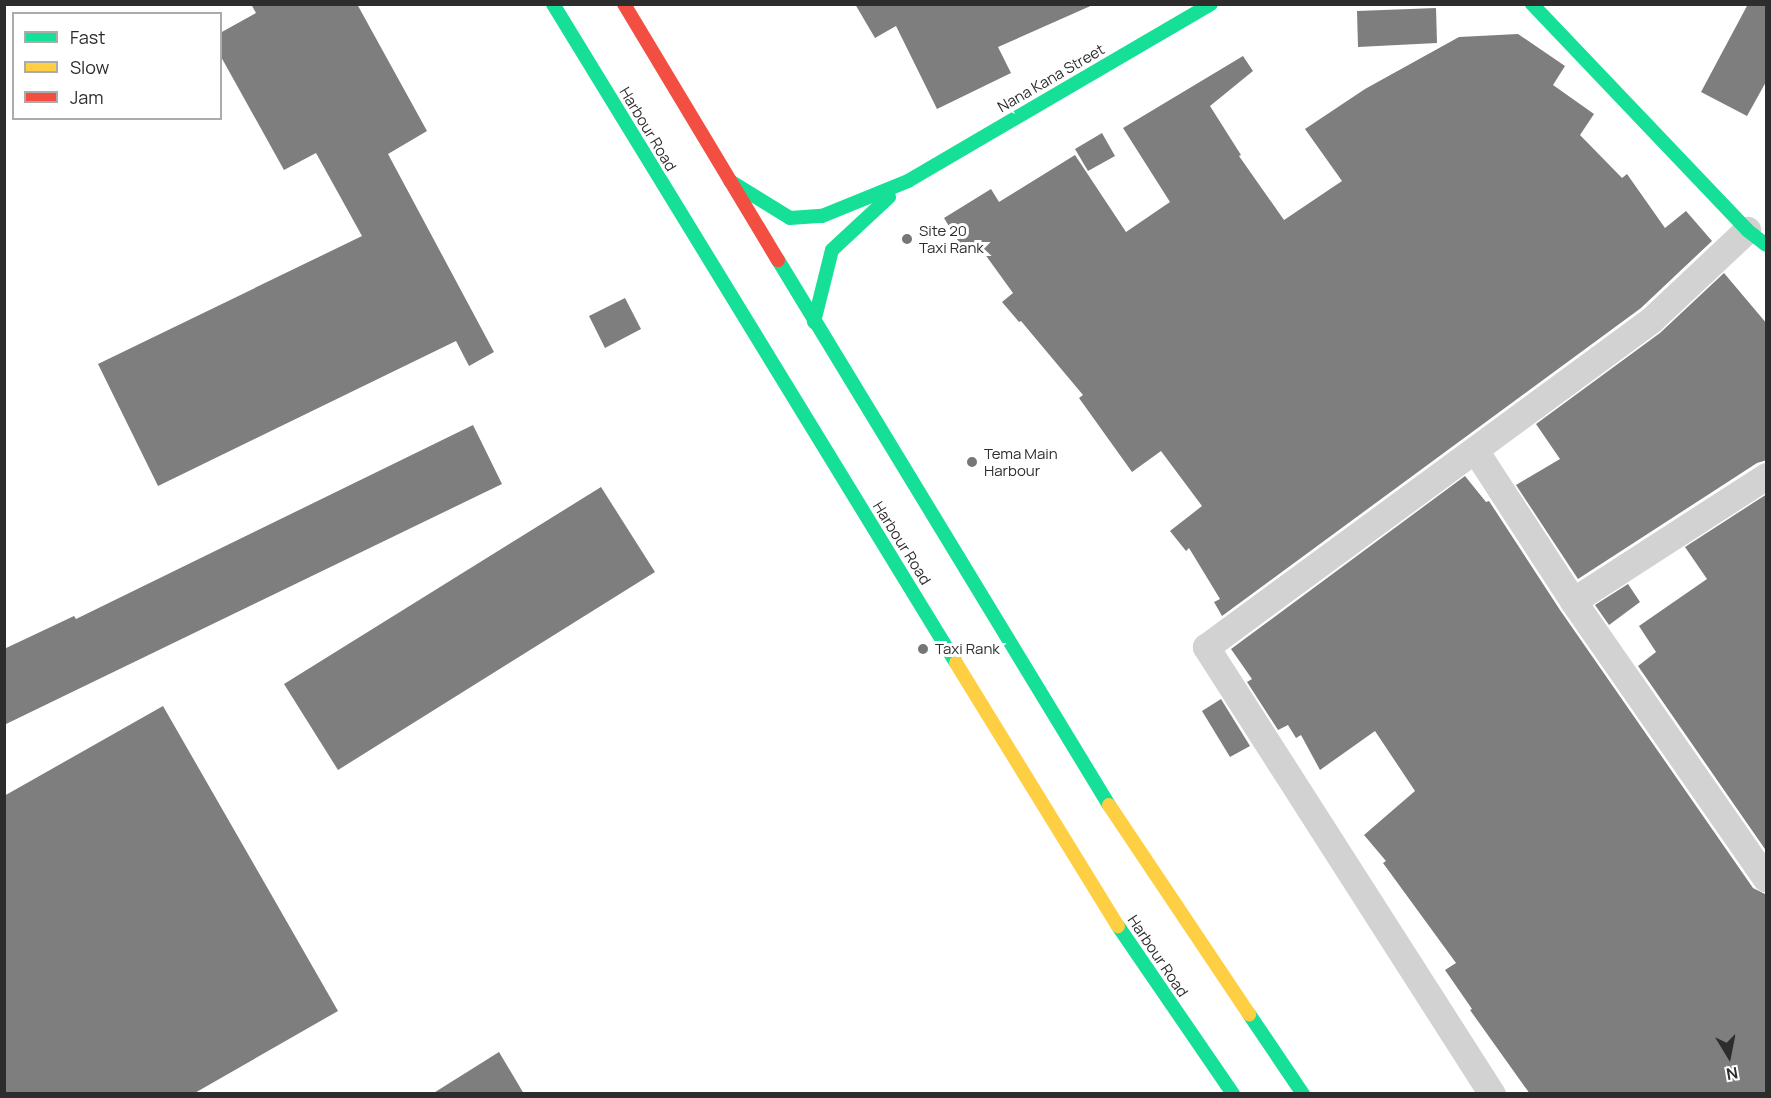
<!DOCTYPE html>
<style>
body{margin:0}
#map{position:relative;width:1771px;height:1098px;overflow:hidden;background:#fff;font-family:Manrope,sans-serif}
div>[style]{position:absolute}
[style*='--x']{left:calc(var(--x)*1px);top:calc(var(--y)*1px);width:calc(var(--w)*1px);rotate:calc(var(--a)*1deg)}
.building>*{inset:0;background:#7e7e7e}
.street>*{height:27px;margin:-13.5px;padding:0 13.5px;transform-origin:13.5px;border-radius:13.5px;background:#d2d2d2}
.fast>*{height:14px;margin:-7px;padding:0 7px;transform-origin:7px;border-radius:7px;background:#16e098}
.slow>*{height:14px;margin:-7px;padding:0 7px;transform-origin:7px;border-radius:7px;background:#ffcf43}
.jam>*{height:14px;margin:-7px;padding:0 7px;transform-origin:7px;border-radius:7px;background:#f24e42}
.dots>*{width:16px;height:16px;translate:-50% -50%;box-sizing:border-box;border:3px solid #fff;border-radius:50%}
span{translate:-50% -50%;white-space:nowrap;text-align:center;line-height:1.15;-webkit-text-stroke:6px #fff;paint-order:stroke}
.street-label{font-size:15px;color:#2d2d2d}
.poi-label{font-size:15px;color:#2d2d2d}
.left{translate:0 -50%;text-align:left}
.frame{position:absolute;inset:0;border:6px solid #2d2d2d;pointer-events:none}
.legend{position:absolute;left:12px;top:12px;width:210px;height:108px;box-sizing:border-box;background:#fff;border:2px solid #ababab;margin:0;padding:8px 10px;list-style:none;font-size:18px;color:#2d2d2d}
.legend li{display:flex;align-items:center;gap:12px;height:30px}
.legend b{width:30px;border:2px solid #ababab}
.north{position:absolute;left:1699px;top:1026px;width:60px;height:60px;-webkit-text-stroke:4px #fff;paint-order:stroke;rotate:170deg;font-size:16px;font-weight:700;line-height:24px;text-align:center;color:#2d2d2d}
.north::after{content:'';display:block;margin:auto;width:21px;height:27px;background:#2d2d2d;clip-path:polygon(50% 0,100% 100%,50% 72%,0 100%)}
</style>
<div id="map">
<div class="building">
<div style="clip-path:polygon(251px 4px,357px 4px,427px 131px,388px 154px,494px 352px,469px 366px,456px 341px,158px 486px,98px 364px,362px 236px,316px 153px,284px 170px,220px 55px,220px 33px,256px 13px)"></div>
<div style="clip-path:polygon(855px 4px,1095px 4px,998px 47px,1011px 73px,937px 109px,896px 26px,875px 38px)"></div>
<div style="clip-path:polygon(1748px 4px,1767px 4px,1767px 80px,1747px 116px,1701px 92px)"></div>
<div style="clip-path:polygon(1436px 8px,1437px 43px,1358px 47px,1357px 11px)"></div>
<div style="clip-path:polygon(1518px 34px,1565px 66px,1553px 85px,1594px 114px,1580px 135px,1622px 178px,1627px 174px,1665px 228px,1686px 211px,1712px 241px,1641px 308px,1222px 616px,1214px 602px,1220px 599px,1189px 548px,1186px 551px,1170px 531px,1202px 506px,1161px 451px,1132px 472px,1079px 398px,1083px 395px,1021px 321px,1019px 322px,1002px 302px,1013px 293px,979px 246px,966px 254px,944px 218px,991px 189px,999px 202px,1075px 155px,1126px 232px,1170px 202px,1123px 128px,1243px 56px,1253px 71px,1210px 106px,1241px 155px,1239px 156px,1284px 220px,1342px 181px,1305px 129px,1365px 89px,1459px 37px)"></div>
<div style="clip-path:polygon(1102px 133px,1115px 156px,1088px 171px,1075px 149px)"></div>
<div style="clip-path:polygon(1724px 273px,1767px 324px,1767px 460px,1757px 463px,1578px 579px,1516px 485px,1560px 459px,1536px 424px,1660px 333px)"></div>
<div style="clip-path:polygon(625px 298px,641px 329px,605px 348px,589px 316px)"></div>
<div style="clip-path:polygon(473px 425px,502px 484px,4px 725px,4px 649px,74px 616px,76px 619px)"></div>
<div style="clip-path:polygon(1465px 476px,1486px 502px,1489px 501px,1560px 610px,1753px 888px,1767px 895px,1767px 1094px,1530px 1094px,1470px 1010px,1472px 1009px,1445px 970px,1456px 963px,1383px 863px,1386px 861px,1364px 835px,1415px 791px,1375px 731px,1320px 770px,1301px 735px,1296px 738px,1288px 725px,1278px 730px,1247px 682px,1252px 679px,1231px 649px)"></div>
<div style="clip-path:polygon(601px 487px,655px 572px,338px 770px,284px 684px)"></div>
<div style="clip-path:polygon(1767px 494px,1767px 852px,1638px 666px,1656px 652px,1639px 626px,1707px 579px,1685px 547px)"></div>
<div style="clip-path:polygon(1628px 584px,1640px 602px,1609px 625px,1595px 605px)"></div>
<div style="clip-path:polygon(1221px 699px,1250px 746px,1230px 757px,1202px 711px)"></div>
<div style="clip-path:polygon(163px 706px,338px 1011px,193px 1094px,4px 1094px,4px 796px)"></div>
<div style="clip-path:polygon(499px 1052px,524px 1094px,432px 1094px)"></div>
</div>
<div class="street">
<div style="--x:1475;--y:450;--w:180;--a:57"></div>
<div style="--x:1766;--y:476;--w:230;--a:147.1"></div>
<div style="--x:1573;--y:601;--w:338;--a:55.2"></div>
<div style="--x:1492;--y:1094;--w:531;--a:-122.61"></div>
<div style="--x:1206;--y:647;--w:552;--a:-36.31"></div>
<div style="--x:1651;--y:320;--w:132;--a:-43.2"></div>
</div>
<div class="fast">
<div style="--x:553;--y:4;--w:772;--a:58.55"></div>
<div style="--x:1532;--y:4;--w:312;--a:46.4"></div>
<div style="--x:1747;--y:230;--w:24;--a:38"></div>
<div style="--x:730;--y:181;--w:70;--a:31.7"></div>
<div style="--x:790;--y:218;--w:32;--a:-4"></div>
<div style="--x:822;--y:216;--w:93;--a:-22.1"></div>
<div style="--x:908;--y:181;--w:351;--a:-30.3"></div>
<div style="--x:778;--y:260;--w:638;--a:58.73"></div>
<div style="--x:814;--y:322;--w:74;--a:-76"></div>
<div style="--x:832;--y:250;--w:78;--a:-42.9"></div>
<div style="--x:1118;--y:926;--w:204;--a:55.6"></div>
<div style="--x:1249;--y:1014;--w:97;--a:56"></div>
</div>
<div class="slow">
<div style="--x:956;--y:663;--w:309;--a:58.4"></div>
<div style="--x:1109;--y:805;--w:252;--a:56.2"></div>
</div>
<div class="jam">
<div style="--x:624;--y:4;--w:299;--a:59"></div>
</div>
<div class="dots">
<div style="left:907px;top:239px;background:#767676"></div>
<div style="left:972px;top:462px;background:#767676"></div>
<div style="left:923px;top:649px;background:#767676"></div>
</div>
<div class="street-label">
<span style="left:1051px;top:78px;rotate:-30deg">Nana Kana Street</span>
<span style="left:648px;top:129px;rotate:59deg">Harbour Road</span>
<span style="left:902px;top:543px;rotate:58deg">Harbour Road</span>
<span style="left:1158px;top:956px;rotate:56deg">Harbour Road</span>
</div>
<div class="poi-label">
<span class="left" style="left:919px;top:239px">Site 20<br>Taxi Rank</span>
<span class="left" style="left:984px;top:462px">Tema Main<br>Harbour</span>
<span class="left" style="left:935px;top:649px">Taxi Rank</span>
</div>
<div class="frame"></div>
<ul class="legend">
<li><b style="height:8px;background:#16e098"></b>Fast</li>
<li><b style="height:8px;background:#ffcf43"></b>Slow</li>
<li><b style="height:8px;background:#f24e42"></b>Jam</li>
</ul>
<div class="north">N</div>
</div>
